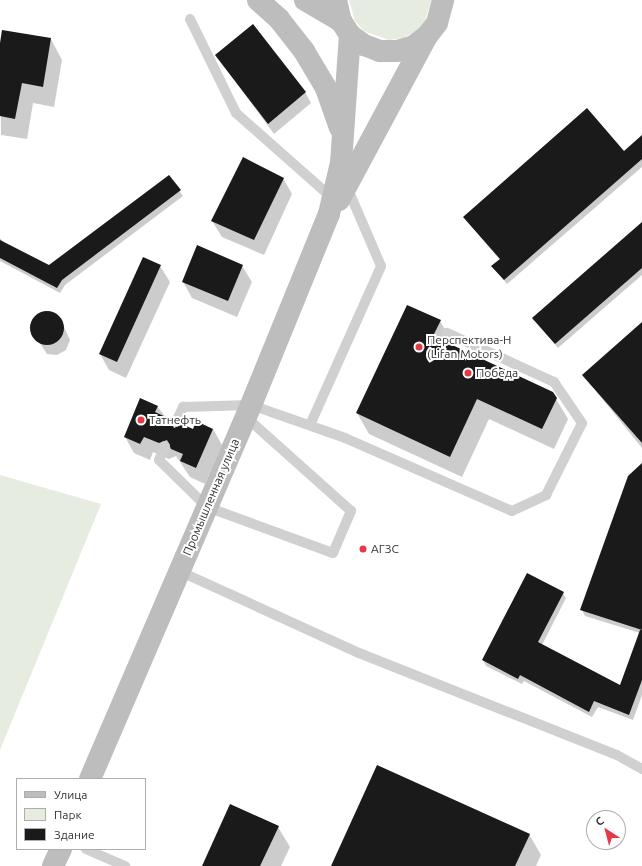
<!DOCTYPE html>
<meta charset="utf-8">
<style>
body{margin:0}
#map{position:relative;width:642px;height:866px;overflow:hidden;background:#fff;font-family:Ubuntu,sans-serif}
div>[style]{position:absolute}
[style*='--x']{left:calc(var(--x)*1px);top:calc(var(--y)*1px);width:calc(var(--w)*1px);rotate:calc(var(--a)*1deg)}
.green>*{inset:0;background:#e6ecdf}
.shadow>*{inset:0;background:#0003}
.building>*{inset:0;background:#1a1a1a}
.round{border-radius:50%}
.service>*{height:10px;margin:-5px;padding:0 5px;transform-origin:5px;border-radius:5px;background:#d0d0d0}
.secondary>*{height:22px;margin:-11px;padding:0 11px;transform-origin:11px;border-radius:11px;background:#bdbdbd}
.dots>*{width:11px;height:11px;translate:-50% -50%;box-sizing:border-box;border:2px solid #fff;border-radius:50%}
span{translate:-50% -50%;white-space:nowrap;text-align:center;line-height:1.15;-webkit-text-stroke:4px #fff;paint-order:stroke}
.poi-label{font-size:12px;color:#333}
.left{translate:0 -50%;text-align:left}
.street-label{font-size:12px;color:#333}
.legend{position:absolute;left:16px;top:778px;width:130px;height:72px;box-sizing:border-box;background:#fff;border:1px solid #adadad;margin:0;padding:5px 7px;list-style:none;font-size:12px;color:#333}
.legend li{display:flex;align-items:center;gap:8px;height:20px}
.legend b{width:20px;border:1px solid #adadad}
.north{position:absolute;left:586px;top:810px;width:40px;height:40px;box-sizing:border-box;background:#fff;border:1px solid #adadad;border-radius:50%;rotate:324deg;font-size:11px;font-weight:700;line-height:16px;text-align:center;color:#333}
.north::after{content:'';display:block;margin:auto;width:14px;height:18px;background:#e63946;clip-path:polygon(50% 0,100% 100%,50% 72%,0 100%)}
</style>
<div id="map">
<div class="green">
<div style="clip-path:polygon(349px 0,432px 0,424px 23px,415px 32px,403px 38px,389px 40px,364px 31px,355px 21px)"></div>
<div style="clip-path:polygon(0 475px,101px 504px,0 750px)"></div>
</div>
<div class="shadow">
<div style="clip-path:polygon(51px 39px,62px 60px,54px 107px,33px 103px,27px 139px,1px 135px,0 42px)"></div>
<div style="clip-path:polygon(216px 55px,305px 92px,311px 103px,274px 134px)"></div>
<div style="clip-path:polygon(642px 136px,642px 167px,507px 284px,493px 266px,500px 260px,464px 217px,624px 152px)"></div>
<div style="clip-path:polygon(169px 177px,183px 196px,65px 285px,60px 293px,0 261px,0 238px,5px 244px,49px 267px)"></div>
<div style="clip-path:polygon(283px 178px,292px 194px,264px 255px,222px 237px,212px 221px)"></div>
<div style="clip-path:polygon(642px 223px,642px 275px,558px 348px,533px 318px)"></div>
<div style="clip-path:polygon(160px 266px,170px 282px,126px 378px,109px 370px,100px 354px)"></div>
<div style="clip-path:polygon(242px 266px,252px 282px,237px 317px,192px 298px,183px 282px)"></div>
<div style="clip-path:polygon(49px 311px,60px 318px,70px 340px,66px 350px,57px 355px,47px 354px,31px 330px,37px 316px)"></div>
<div style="clip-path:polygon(440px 321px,452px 342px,450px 345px,556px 399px,568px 419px,554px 449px,489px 419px,462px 477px,369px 434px,357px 413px)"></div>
<div style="clip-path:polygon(642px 324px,642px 448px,583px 375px)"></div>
<div style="clip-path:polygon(157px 406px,175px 429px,213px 429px,222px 445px,205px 484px,190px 477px,176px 456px,169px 459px,153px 452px,150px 460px,134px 453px,125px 437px)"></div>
<div style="clip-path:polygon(642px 465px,642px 695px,633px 720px,598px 707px,592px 717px,524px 681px,522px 684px,486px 666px,483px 660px,563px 593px,566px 598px,542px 645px,621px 687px,640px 633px,585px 616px,582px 610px)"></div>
<div style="clip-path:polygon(278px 827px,290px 847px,281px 866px,203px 866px)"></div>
<div style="clip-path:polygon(529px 834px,541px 855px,536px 866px,332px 866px)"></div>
</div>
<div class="building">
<div style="clip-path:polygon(253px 24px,306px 92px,268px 124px,215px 55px)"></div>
<div style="clip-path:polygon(2px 30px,51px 38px,43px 87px,22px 83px,15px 119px,0 116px,0 43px)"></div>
<div style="clip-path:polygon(587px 108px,624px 151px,642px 135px,642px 159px,504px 280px,491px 266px,500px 259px,463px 217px)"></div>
<div style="clip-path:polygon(243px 157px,284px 178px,254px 240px,211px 221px)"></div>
<div style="clip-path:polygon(169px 175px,181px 190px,62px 280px,57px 288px,0 258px,0 240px,49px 265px)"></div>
<div style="clip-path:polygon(642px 222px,642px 268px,555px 344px,532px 318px)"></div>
<div style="clip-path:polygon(197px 245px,243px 265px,228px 301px,182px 282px)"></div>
<div style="clip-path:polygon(143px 257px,161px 265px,117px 362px,99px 354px)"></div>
<div style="clip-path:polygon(407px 305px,441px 320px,433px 336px,553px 392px,557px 398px,542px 429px,477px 399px,450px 457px,356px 413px)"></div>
<div class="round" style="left:30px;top:311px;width:34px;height:34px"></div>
<div style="clip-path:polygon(642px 322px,642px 443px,582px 375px)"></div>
<div style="clip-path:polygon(140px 398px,158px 406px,155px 412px,170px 419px,174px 428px,182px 424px,193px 429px,196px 421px,213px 429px,196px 468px,180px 461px,183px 454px,171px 449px,167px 440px,159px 443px,144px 437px,140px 444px,124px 437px)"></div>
<div style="clip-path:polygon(642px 463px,642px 630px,580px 610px,628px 476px)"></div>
<div style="clip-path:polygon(527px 573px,564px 592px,538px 642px,620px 685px,640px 630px,642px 630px,642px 680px,629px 715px,594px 701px,589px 712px,520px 675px,518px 679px,482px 660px)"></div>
<div style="clip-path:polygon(377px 765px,530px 834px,515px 866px,331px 866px)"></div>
<div style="clip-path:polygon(230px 804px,279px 826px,260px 866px,202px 866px)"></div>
</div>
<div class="service">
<div style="--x:190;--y:19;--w:105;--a:63.9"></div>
<div style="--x:236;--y:113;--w:128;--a:41.5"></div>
<div style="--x:176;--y:422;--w:17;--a:-65"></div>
<div style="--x:183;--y:407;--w:68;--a:-1.7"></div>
<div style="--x:251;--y:405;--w:100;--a:19.3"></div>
<div style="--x:345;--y:438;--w:182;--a:23.6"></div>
<div style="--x:512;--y:511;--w:38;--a:-25"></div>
<div style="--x:546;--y:495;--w:80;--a:-63.4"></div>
<div style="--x:582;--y:423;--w:50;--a:-124.3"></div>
<div style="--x:554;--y:382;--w:118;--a:-155.4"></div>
<div style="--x:310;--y:425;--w:174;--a:-65.9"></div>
<div style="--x:381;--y:266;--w:86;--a:-113.3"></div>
<div style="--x:165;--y:446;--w:15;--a:113"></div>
<div style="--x:159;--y:460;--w:67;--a:44.4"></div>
<div style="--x:207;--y:507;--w:134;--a:20.1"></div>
<div style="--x:333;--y:553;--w:46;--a:-66.8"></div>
<div style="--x:351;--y:511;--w:141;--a:-138.2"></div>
<div style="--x:179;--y:571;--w:198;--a:24.5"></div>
<div style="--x:359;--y:653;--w:277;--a:21.6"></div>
<div style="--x:617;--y:755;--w:29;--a:29"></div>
<div style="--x:86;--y:849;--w:43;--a:23.6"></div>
</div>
<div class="secondary">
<div style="--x:258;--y:0;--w:28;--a:42"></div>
<div style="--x:279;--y:19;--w:41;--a:52"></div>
<div style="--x:304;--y:51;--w:43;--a:59.3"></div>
<div style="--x:326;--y:88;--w:42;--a:70.7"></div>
<div style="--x:305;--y:0;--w:42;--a:30.3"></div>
<div style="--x:336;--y:0;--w:22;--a:77"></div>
<div style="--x:341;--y:21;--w:17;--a:57"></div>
<div style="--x:350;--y:35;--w:17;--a:36"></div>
<div style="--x:364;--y:45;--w:17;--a:21"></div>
<div style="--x:380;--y:51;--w:17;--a:0"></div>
<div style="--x:397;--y:51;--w:18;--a:-16"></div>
<div style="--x:414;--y:46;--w:16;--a:-38"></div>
<div style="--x:427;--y:36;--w:16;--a:-52"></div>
<div style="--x:437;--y:23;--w:24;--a:-75"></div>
<div style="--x:339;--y:200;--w:186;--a:-61.8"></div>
<div style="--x:90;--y:779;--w:407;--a:-66.7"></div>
<div style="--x:251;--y:405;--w:206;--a:-67.8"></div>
<div style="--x:329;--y:214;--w:52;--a:-76.8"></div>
<div style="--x:341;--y:163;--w:128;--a:-86"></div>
<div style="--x:53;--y:866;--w:19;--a:-65"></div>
</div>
<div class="dots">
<div style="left:419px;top:347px;background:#e63946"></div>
<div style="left:468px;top:373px;background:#e63946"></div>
<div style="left:141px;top:420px;background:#e63946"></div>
<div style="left:363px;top:549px;background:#e63946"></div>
</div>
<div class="poi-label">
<span class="left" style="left:427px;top:347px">Перспектива-Н<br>(Lifan Motors)</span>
<span class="left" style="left:476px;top:373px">Победа</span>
<span class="left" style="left:149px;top:420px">Татнефть</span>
<span class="left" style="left:371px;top:549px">АГЗС</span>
</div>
<div class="street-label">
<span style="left:211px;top:497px;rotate:-67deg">Промышленная улица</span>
</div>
<ul class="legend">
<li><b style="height:5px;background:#bdbdbd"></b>Улица</li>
<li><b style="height:11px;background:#e6ecdf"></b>Парк</li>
<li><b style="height:11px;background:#1a1a1a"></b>Здание</li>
</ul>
<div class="north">С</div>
</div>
